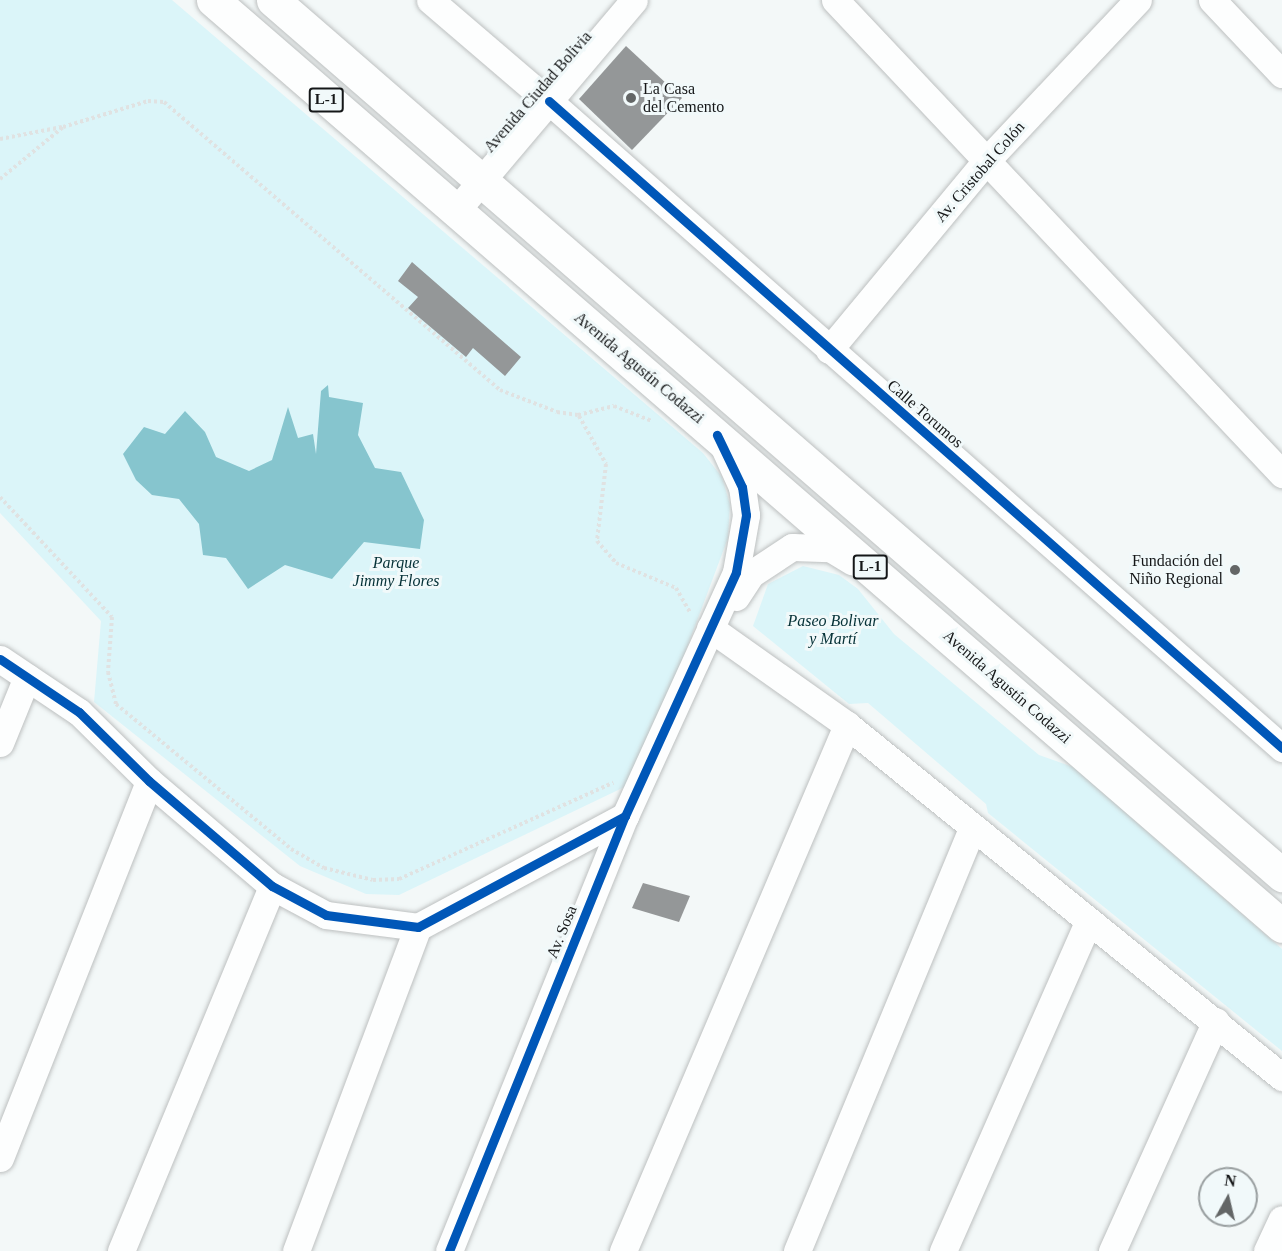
<!DOCTYPE html>
<meta charset="utf-8">
<style>
body{margin:0}
#map{position:relative;width:1282px;height:1251px;overflow:hidden;background:#f3f8f8;font-family:"Times New Roman",serif}
div>[style]{position:absolute}
[style*='--x']{left:calc(var(--x)*1px);top:calc(var(--y)*1px);width:calc(var(--w)*1px);rotate:calc(var(--a)*1deg)}
.green>*{inset:0;background:#dbf5f9}
.water>*{inset:0;background:#86c5ce}
.building>*{inset:0;background:#949798}
.path>*{height:4px;margin-top:-2px;transform-origin:0;background:repeating-linear-gradient(90deg,#e0e2e2 0 3px,transparent 0 6px)}
.roads{filter:drop-shadow(0 0 2px #bdc0c0) drop-shadow(0 0 2px #bdc0c0)}
.minor>*{height:27px;margin:-13.5px;padding:0 13.5px;transform-origin:13.5px;border-radius:13.5px;background:#fdfefe}
.major>*{height:33px;margin:-16.5px;padding:0 16.5px;transform-origin:16.5px;border-radius:16.5px;background:#fdfefe}
.cycleway>*{height:9px;margin:-4.5px;padding:0 4.5px;transform-origin:4.5px;border-radius:4.5px;background:#0057b8}
.dots>*{width:16px;height:16px;translate:-50% -50%;box-sizing:border-box;border:3px solid #f1f9fa;border-radius:50%}
span{translate:-50% -50%;white-space:nowrap;text-align:center;line-height:1.15;-webkit-text-stroke:6px #f1f9fa;paint-order:stroke}
.shield-label span{padding:2px 4px;background:#f1f9fa;border:2px solid;border-radius:4px;-webkit-text-stroke-width:0}
.shield-label{font-size:15px;color:#151718;font-weight:700}
.poi-label{font-size:16px;color:#151718}
.left{translate:0 -50%;text-align:left}
.right{translate:-100% -50%;text-align:right}
.street-label{font-size:16px;color:#151718}
.park-label{font-size:16px;color:#043036;font-style:italic}
.north{position:absolute;left:1198px;top:1167px;width:60px;height:60px;box-sizing:border-box;background:#f1f9fa;border:2px solid #999fa0;border-radius:50%;rotate:8deg;font-size:16px;font-weight:700;line-height:24px;text-align:center;color:#151718}
.north::after{content:'';display:block;margin:auto;width:21px;height:27px;background:#636666;clip-path:polygon(50% 0,100% 100%,50% 72%,0 100%)}
</style>
<div id="map">
<div class="green">
<div style="clip-path:polygon(0 0,172px 0,703px 453px,722px 477px,730px 505px,728px 538px,637px 781px,399px 895px,366px 894px,300px 866px,94px 702px,101px 621px,0 513px)"></div>
<div style="clip-path:polygon(803px 566px,839px 575px,858px 589px,894px 634px,1039px 755px,1073px 767px,1282px 949px,1282px 1051px,988px 813px,986px 804px,868px 703px,849px 704px,753px 626px,768px 584px)"></div>
</div>
<div class="water">
<div style="clip-path:polygon(328px 385px,329px 397px,363px 403px,358px 435px,375px 468px,401px 472px,424px 520px,420px 549px,364px 542px,332px 579px,285px 565px,248px 589px,226px 558px,203px 555px,199px 524px,179px 499px,152px 495px,136px 480px,123px 454px,144px 427px,165px 434px,185px 411px,205px 432px,216px 457px,249px 471px,272px 460px,288px 407px,298px 438px,313px 434px,316px 454px,321px 391px)"></div>
</div>
<div class="building">
<div style="clip-path:polygon(626px 46px,682px 98px,632px 150px,579px 99px)"></div>
<div style="clip-path:polygon(412px 262px,521px 357px,505px 376px,473px 348px,466px 357px,408px 308px,418px 297px,398px 281px)"></div>
<div style="clip-path:polygon(643px 883px,690px 896px,679px 922px,632px 908px)"></div>
</div>
<div class="path">
<div style="--x:0;--y:139;--w:63;--a:-11"></div>
<div style="--x:0;--y:179;--w:82;--a:-39.5"></div>
<div style="--x:63;--y:127;--w:89;--a:-17"></div>
<div style="--x:148;--y:101;--w:16;--a:4"></div>
<div style="--x:164;--y:102;--w:443;--a:40.6"></div>
<div style="--x:500;--y:390;--w:61;--a:21.1"></div>
<div style="--x:557;--y:412;--w:21;--a:8"></div>
<div style="--x:578;--y:415;--w:37;--a:-14"></div>
<div style="--x:614;--y:406;--w:41;--a:21.5"></div>
<div style="--x:579;--y:416;--w:55;--a:60.6"></div>
<div style="--x:606;--y:464;--w:78;--a:96.7"></div>
<div style="--x:597;--y:541;--w:29;--a:49"></div>
<div style="--x:616;--y:563;--w:65;--a:22.6"></div>
<div style="--x:676;--y:588;--w:28;--a:60"></div>
<div style="--x:0;--y:497;--w:164;--a:47"></div>
<div style="--x:112;--y:617;--w:55;--a:94.2"></div>
<div style="--x:108;--y:672;--w:33;--a:76"></div>
<div style="--x:116;--y:704;--w:227;--a:39.6"></div>
<div style="--x:291;--y:849;--w:38;--a:30"></div>
<div style="--x:324;--y:868;--w:50;--a:13.8"></div>
<div style="--x:373;--y:880;--w:26;--a:-2"></div>
<div style="--x:399;--y:879;--w:235;--a:-24.2"></div>
</div>
<div class="roads">
<div class="minor">
<div style="--x:430;--y:0;--w:138;--a:40.6"></div>
<div style="--x:835;--y:0;--w:652;--a:46.68"></div>
<div style="--x:1212;--y:0;--w:102;--a:46.6"></div>
<div style="--x:549;--y:101;--w:978;--a:41.43"></div>
<div style="--x:455;--y:212;--w:277;--a:-49.8"></div>
<div style="--x:829;--y:350;--w:247;--a:-50.3"></div>
<div style="--x:987;--y:160;--w:220;--a:-46.7"></div>
<div style="--x:736;--y:597;--w:27;--a:-57"></div>
<div style="--x:751;--y:574;--w:49;--a:-33.4"></div>
<div style="--x:792;--y:547;--w:38;--a:2"></div>
<div style="--x:830;--y:548;--w:26;--a:31"></div>
<div style="--x:710;--y:628;--w:168;--a:35.3"></div>
<div style="--x:847;--y:725;--w:560;--a:38.98"></div>
<div style="--x:0;--y:659;--w:95;--a:33.9"></div>
<div style="--x:79;--y:712;--w:98;--a:44.6"></div>
<div style="--x:149;--y:781;--w:162;--a:40.5"></div>
<div style="--x:272;--y:886;--w:61;--a:28.2"></div>
<div style="--x:326;--y:915;--w:93;--a:7.4"></div>
<div style="--x:418;--y:927;--w:235;--a:-28.2"></div>
<div style="--x:0;--y:743;--w:71;--a:-67.8"></div>
<div style="--x:0;--y:1158;--w:405;--a:-68.4"></div>
<div style="--x:121;--y:1251;--w:395;--a:-67.5"></div>
<div style="--x:296;--y:1251;--w:346;--a:-69.4"></div>
<div style="--x:449;--y:1251;--w:469;--a:-68"></div>
<div style="--x:625;--y:816;--w:268;--a:-65.5"></div>
<div style="--x:736;--y:572;--w:58;--a:-80"></div>
<div style="--x:746;--y:515;--w:28;--a:-98"></div>
<div style="--x:742;--y:487;--w:48;--a:-114.4"></div>
<div style="--x:623;--y:1251;--w:572;--a:-66.93"></div>
<div style="--x:797;--y:1251;--w:458;--a:-67.5"></div>
<div style="--x:943;--y:1251;--w:360;--a:-66.2"></div>
<div style="--x:1112;--y:1251;--w:252;--a:-65.7"></div>
<div style="--x:1267;--y:1251;--w:35;--a:-65"></div>
</div>
<div class="major">
<div style="--x:213;--y:0;--w:1414;--a:40.9"></div>
<div style="--x:273;--y:0;--w:1336;--a:40.93"></div>
</div>
</div>
<div class="cycleway">
<div style="--x:549;--y:101;--w:978;--a:41.43"></div>
<div style="--x:0;--y:659;--w:95;--a:33.9"></div>
<div style="--x:79;--y:712;--w:98;--a:44.6"></div>
<div style="--x:149;--y:781;--w:162;--a:40.5"></div>
<div style="--x:272;--y:886;--w:61;--a:28.2"></div>
<div style="--x:326;--y:915;--w:93;--a:7.4"></div>
<div style="--x:418;--y:927;--w:235;--a:-28.2"></div>
<div style="--x:449;--y:1251;--w:469;--a:-68"></div>
<div style="--x:625;--y:816;--w:268;--a:-65.5"></div>
<div style="--x:736;--y:572;--w:58;--a:-80"></div>
<div style="--x:746;--y:515;--w:28;--a:-98"></div>
<div style="--x:742;--y:487;--w:58;--a:-115.7"></div>
</div>
<div class="dots">
<div style="left:631px;top:98px;background:#636666"></div>
<div style="left:1235px;top:570px;background:#636666"></div>
</div>
<div class="shield-label">
<span style="left:326px;top:100px">L-1</span>
<span style="left:870px;top:567px">L-1</span>
</div>
<div class="poi-label">
<span class="left" style="left:643px;top:98px">La Casa<br>del Cemento</span>
<span class="right" style="left:1223px;top:570px">Fundación del<br>Niño Regional</span>
</div>
<div class="street-label">
<span style="left:538px;top:92px;rotate:-49deg">Avenida Ciudad Bolivia</span>
<span style="left:980px;top:172px;rotate:-49deg">Av. Cristobal Colón</span>
<span style="left:639px;top:368px;rotate:40deg">Avenida Agustín Codazzi</span>
<span style="left:925px;top:414px;rotate:41deg">Calle Torumos</span>
<span style="left:1007px;top:687px;rotate:41deg">Avenida Agustín Codazzi</span>
<span style="left:562px;top:932px;rotate:-68deg">Av. Sosa</span>
</div>
<div class="park-label">
<span style="left:396px;top:572px">Parque<br>Jimmy Flores</span>
<span style="left:833px;top:630px">Paseo Bolivar<br>y Martí</span>
</div>
<div class="north">N</div>
</div>
